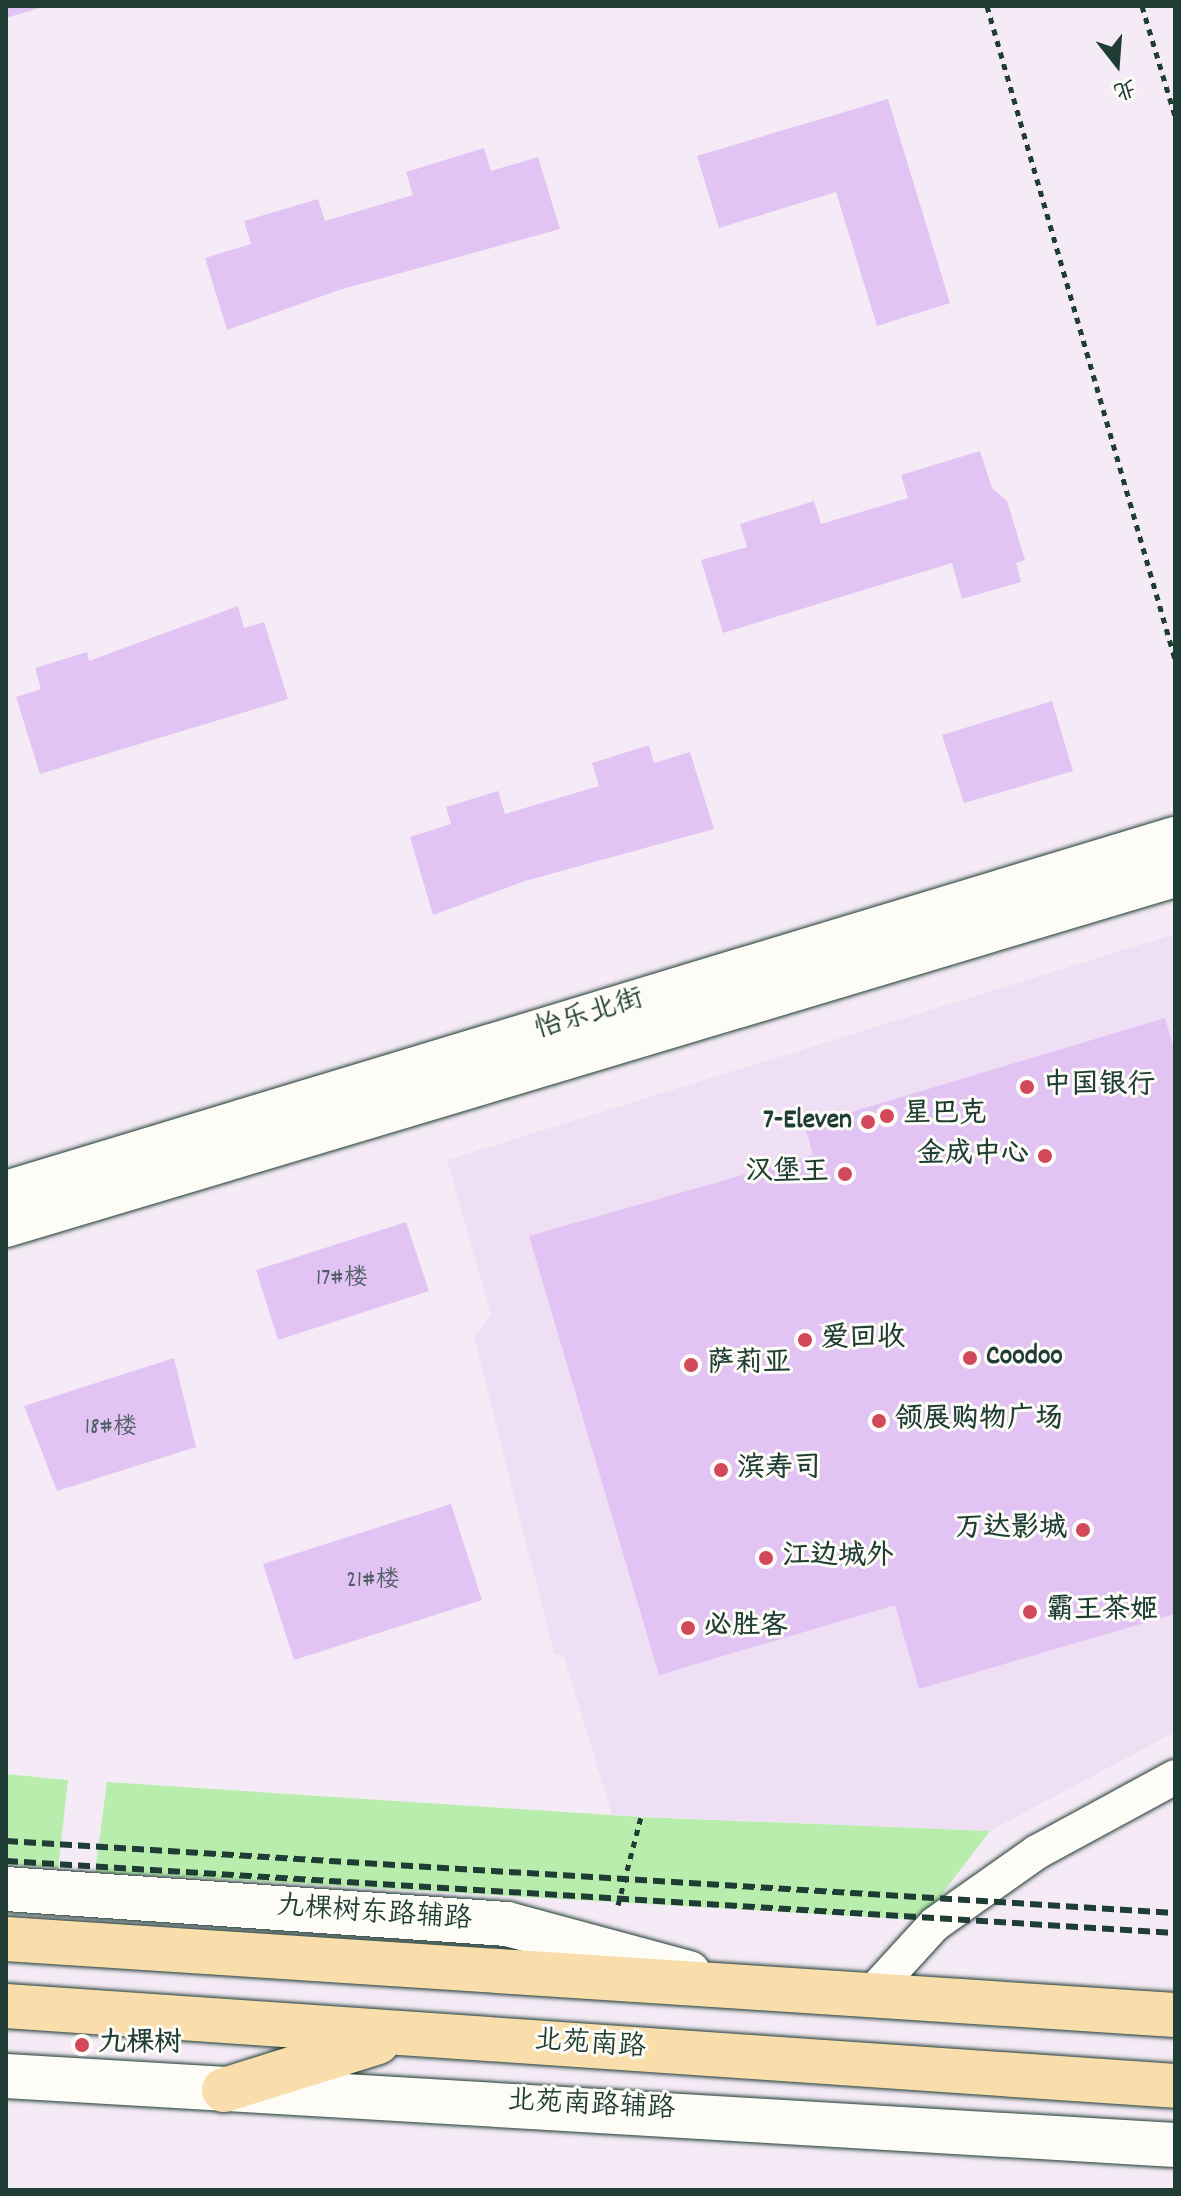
<!DOCTYPE html>
<meta charset="utf-8">
<style>
body{margin:0}
#map{position:relative;width:1181px;height:2196px;overflow:hidden;background:#f5ebf6;font-family:Dekko,"LXGW WenKai TC",sans-serif}
div>[style]{position:absolute}
[style*='--x']{left:calc(var(--x)*1px);top:calc(var(--y)*1px);width:calc(var(--w)*1px);rotate:calc(var(--a)*1deg)}
.built>*{inset:0;background:#efdff5}
.green>*{inset:0;background:#b9edae}
.building>*{inset:0;background:#e1c4f3}
.path>*{height:5px;margin-top:-2.5px;transform-origin:0;background:repeating-linear-gradient(90deg,#1f3d34 0 6px,transparent 0 12px)}
.roads{filter:drop-shadow(0 0 2px #1f3d34) drop-shadow(0 0 2px #1f3d34)}
.street>*{height:34px;margin:-17px;padding:0 17px;transform-origin:17px;border-radius:17px;background:#fdfcf7}
.secondary>*{height:44px;margin:-22px;padding:0 22px;transform-origin:22px;border-radius:22px;background:#fdfcf7}
.highway>*{height:44px;margin:-22px;padding:0 22px;transform-origin:22px;border-radius:22px;background:#f9deab}
.rail>*{height:6px;margin-top:-3px;transform-origin:0;background:repeating-linear-gradient(90deg,#1f3d34 0 12px,transparent 0 18px)}
.dots>*{width:22px;height:22px;translate:-50% -50%;box-sizing:border-box;border:4px solid #fdfcf7;border-radius:50%}
span{translate:-50% -50%;white-space:nowrap;text-align:center;line-height:1.15;-webkit-text-stroke:6px #fdfcf7;paint-order:stroke}
.number-label{font-size:24px;color:#505f64}
.number-label span{-webkit-text-stroke-width:0}
.street-label{font-size:28px;color:#1f3d34}
.poi-label{font-size:28px;color:#1f3d34;font-weight:700}
.left{translate:0 -50%;text-align:left}
.right{translate:-100% -50%;text-align:right}
.frame{position:absolute;inset:0;border:8px solid #1f3d34;pointer-events:none}
.north{position:absolute;left:1077px;top:24px;width:80px;height:80px;-webkit-text-stroke:6px #fdfcf7;paint-order:stroke;rotate:163deg;font-size:22px;font-weight:700;line-height:32px;text-align:center;color:#1f3d34}
.north::after{content:'';display:block;margin:auto;width:28px;height:36px;background:#1f3d34;clip-path:polygon(50% 0,100% 100%,50% 72%,0 100%)}
</style>
<div id="map">
<div class="built">
<div style="clip-path:polygon(1175px 934px,1175px 1732px,990px 1831px,612px 1815px,564px 1657px,554px 1653px,474px 1337px,491px 1315px,447px 1160px)"></div>
</div>
<div class="green">
<div style="clip-path:polygon(6px 1774px,68px 1780px,58px 1868px,6px 1864px)"></div>
<div style="clip-path:polygon(107px 1782px,641px 1817px,990px 1831px,922px 1920px,95px 1872px)"></div>
</div>
<div class="building">
<div style="clip-path:polygon(6px 6px,43px 6px,43px 7px,6px 18px)"></div>
<div style="clip-path:polygon(888px 99px,950px 303px,877px 326px,836px 192px,719px 228px,697px 156px)"></div>
<div style="clip-path:polygon(484px 148px,491px 171px,538px 157px,560px 229px,339px 290px,227px 330px,205px 258px,251px 244px,244px 221px,318px 199px,325px 221px,413px 195px,406px 172px)"></div>
<div style="clip-path:polygon(980px 451px,992px 488px,1007px 501px,1025px 560px,1016px 563px,1021px 582px,962px 599px,952px 563px,723px 633px,701px 560px,747px 547px,740px 524px,814px 501px,821px 524px,908px 498px,901px 475px)"></div>
<div style="clip-path:polygon(238px 606px,244px 628px,264px 622px,288px 699px,40px 774px,16px 697px,41px 689px,35px 668px,87px 652px,89px 661px)"></div>
<div style="clip-path:polygon(1052px 701px,1073px 771px,964px 803px,942px 735px)"></div>
<div style="clip-path:polygon(649px 745px,654px 763px,690px 752px,714px 829px,525px 881px,433px 915px,410px 837px,451px 824px,446px 807px,498px 791px,505px 814px,599px 786px,592px 763px)"></div>
<div style="clip-path:polygon(1165px 1018px,1175px 1052px,1175px 1614px,919px 1689px,895px 1605px,659px 1675px,529px 1236px,813px 1155px,805px 1126px)"></div>
<div style="clip-path:polygon(406px 1222px,429px 1291px,278px 1340px,256px 1270px)"></div>
<div style="clip-path:polygon(174px 1358px,196px 1447px,57px 1491px,24px 1406px)"></div>
<div style="clip-path:polygon(451px 1504px,482px 1600px,294px 1660px,263px 1564px)"></div>
</div>
<div class="path">
<div style="--x:987;--y:6;--w:680;--a:73.94"></div>
<div style="--x:1142;--y:6;--w:115;--a:73.3"></div>
<div style="--x:618;--y:1905;--w:91;--a:-75.4"></div>
</div>
<div class="roads">
<div class="street">
<div style="--x:871;--y:1994;--w:95;--a:-47.6"></div>
<div style="--x:935;--y:1924;--w:125;--a:-35.2"></div>
<div style="--x:1037;--y:1852;--w:157;--a:-28.5"></div>
</div>
<div class="secondary">
<div style="--x:6;--y:1193;--w:1221;--a:-16.85"></div>
<div style="--x:6;--y:1225;--w:1220;--a:-16.67"></div>
<div style="--x:6;--y:1889;--w:502;--a:4"></div>
<div style="--x:507;--y:1924;--w:188;--a:15.1"></div>
<div style="--x:6;--y:2076;--w:1171;--a:3.38"></div>
</div>
<div class="highway">
<div style="--x:6;--y:1939;--w:1171;--a:3.72"></div>
<div style="--x:6;--y:2006;--w:1172;--a:3.91"></div>
<div style="--x:224;--y:2090;--w:161;--a:-17.3"></div>
</div>
</div>
<div class="rail">
<div style="--x:6;--y:1841;--w:1171;--a:3.52"></div>
<div style="--x:6;--y:1861;--w:1171;--a:3.52"></div>
</div>
<div class="dots">
<div style="left:1027px;top:1087px;background:#d1495b"></div>
<div style="left:887px;top:1116px;background:#d1495b"></div>
<div style="left:868px;top:1122px;background:#d1495b"></div>
<div style="left:1045px;top:1156px;background:#d1495b"></div>
<div style="left:845px;top:1174px;background:#d1495b"></div>
<div style="left:805px;top:1340px;background:#d1495b"></div>
<div style="left:970px;top:1358px;background:#d1495b"></div>
<div style="left:691px;top:1365px;background:#d1495b"></div>
<div style="left:879px;top:1421px;background:#d1495b"></div>
<div style="left:721px;top:1470px;background:#d1495b"></div>
<div style="left:1083px;top:1530px;background:#d1495b"></div>
<div style="left:766px;top:1558px;background:#d1495b"></div>
<div style="left:1030px;top:1612px;background:#d1495b"></div>
<div style="left:688px;top:1628px;background:#d1495b"></div>
<div style="left:82px;top:2045px;background:#d1495b"></div>
</div>
<div class="number-label">
<span style="left:342px;top:1280px">17#楼</span>
<span style="left:111px;top:1429px">18#楼</span>
<span style="left:373px;top:1582px">21#楼</span>
</div>
<div class="street-label">
<span style="left:590px;top:1016px;rotate:-17deg">怡乐北街</span>
<span style="left:374px;top:1915px;rotate:4deg">九棵树东路辅路</span>
<span style="left:590px;top:2046px;rotate:4deg">北苑南路</span>
<span style="left:591px;top:2107px;rotate:3deg">北苑南路辅路</span>
</div>
<div class="poi-label">
<span class="left" style="left:1043px;top:1087px">中国银行</span>
<span class="left" style="left:903px;top:1116px">星巴克</span>
<span class="right" style="left:852px;top:1122px">7-Eleven</span>
<span class="right" style="left:1029px;top:1156px">金成中心</span>
<span class="right" style="left:829px;top:1174px">汉堡王</span>
<span class="left" style="left:821px;top:1340px">爱回收</span>
<span class="left" style="left:986px;top:1358px">Coodoo</span>
<span class="left" style="left:707px;top:1365px">萨莉亚</span>
<span class="left" style="left:895px;top:1421px">领展购物广场</span>
<span class="left" style="left:737px;top:1470px">滨寿司</span>
<span class="right" style="left:1067px;top:1530px">万达影城</span>
<span class="left" style="left:782px;top:1558px">江边城外</span>
<span class="left" style="left:1046px;top:1612px">霸王茶姬</span>
<span class="left" style="left:704px;top:1628px">必胜客</span>
<span class="left" style="left:98px;top:2045px">九棵树</span>
</div>
<div class="frame"></div>
<div class="north">北</div>
</div>
